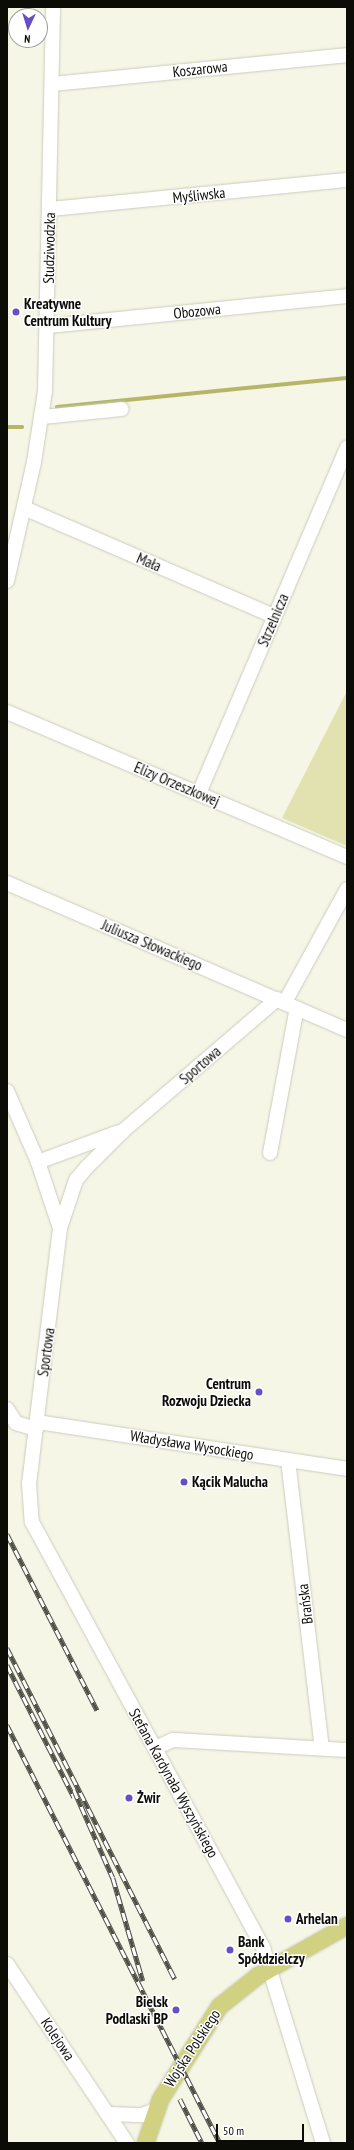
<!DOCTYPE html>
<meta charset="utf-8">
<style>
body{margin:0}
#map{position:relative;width:354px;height:2150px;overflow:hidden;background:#f5f6e6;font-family:"PT Sans Narrow",sans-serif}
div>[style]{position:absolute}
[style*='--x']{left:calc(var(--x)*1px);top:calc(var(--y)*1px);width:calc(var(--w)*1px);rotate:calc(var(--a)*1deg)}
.green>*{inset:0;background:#e1e2b0}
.stream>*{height:3.5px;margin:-1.75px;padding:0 1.75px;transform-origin:1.75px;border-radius:1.75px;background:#b5b66a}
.roads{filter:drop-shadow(0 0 1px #ccccbd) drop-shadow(0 0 1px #ccccbd)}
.minor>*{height:14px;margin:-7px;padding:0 7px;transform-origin:7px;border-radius:7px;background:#fff}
.major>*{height:17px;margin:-8.5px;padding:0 8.5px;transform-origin:8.5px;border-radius:8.5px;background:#d1d182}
.rail>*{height:4.5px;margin-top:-2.25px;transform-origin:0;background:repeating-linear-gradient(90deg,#fff 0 9px,#4e4f47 0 18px);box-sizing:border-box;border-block:1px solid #4e4f47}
.dots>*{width:11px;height:11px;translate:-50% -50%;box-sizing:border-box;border:2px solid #fff;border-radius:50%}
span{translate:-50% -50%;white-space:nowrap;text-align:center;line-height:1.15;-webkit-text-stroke:3px #fff;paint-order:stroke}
.street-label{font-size:15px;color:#0c0c07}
.poi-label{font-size:15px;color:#0c0c07;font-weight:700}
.left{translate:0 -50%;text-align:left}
.right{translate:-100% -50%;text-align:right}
.frame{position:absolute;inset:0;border:8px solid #0c0c07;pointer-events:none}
.north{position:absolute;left:8px;top:8px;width:40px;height:40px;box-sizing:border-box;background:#fff;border:1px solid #9e9e9c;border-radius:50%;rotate:184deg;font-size:11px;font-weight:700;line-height:16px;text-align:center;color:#0c0c07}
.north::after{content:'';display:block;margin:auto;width:14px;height:18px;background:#694dc6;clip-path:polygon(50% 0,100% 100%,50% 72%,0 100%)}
.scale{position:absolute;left:216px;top:2124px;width:88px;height:18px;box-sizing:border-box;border:2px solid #0c0c07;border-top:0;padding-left:5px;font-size:12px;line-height:14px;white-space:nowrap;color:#0c0c07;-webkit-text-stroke:3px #fff;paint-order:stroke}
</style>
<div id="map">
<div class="green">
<div style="clip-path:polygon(347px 691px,347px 846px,282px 818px)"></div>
</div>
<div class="stream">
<div style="--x:57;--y:407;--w:291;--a:-5.7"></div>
<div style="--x:7;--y:427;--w:15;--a:0"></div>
</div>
<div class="roads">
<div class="minor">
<div style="--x:52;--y:84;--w:296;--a:-5.6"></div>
<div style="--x:50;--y:209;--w:298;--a:-5.6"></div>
<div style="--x:48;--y:326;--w:301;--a:-5.7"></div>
<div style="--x:42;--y:417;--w:80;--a:-5.7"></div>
<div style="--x:24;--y:508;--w:272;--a:23.4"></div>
<div style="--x:7;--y:581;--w:122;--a:-77.2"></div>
<div style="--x:34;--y:462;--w:72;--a:-81.2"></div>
<div style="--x:45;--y:391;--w:384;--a:-88.8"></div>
<div style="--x:7;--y:712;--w:370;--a:23.1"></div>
<div style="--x:199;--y:793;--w:376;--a:-66.8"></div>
<div style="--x:7;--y:883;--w:370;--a:23.4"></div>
<div style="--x:285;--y:1002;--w:129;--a:-61.2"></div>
<div style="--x:7;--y:1091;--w:77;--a:66.4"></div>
<div style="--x:38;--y:1162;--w:70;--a:71.6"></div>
<div style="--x:60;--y:1228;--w:257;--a:96.9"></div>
<div style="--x:29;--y:1483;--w:39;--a:86"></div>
<div style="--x:32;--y:1522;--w:485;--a:61.5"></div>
<div style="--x:263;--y:1948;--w:204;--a:72.9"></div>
<div style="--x:270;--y:1153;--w:147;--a:-79.5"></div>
<div style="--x:38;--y:1162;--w:86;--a:-20.3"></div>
<div style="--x:60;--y:1228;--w:51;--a:-71.6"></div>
<div style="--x:76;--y:1180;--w:17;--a:-50"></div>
<div style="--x:87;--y:1167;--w:51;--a:-45"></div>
<div style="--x:123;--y:1131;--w:203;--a:-40.6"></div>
<div style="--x:7;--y:1409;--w:17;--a:57"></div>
<div style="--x:16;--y:1423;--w:21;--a:17"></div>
<div style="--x:37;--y:1422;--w:314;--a:8.6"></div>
<div style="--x:288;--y:1460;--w:290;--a:83.3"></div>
<div style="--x:155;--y:1748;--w:20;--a:-24"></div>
<div style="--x:173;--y:1740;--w:174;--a:3.3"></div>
<div style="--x:7;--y:1964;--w:216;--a:56.2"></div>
<div style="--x:109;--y:2114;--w:33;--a:2"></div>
<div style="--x:142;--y:2115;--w:14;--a:-21"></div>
</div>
<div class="major">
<div style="--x:145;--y:2143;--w:46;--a:-71.2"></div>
<div style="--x:160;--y:2099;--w:110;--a:-57.6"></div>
<div style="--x:219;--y:2006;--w:50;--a:-38.5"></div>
<div style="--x:258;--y:1975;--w:102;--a:-29.3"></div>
</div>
</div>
<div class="rail">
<div style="--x:7;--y:1534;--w:198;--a:62.9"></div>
<div style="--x:7;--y:1648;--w:371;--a:63.1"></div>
<div style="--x:7;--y:1665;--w:148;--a:63.1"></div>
<div style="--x:7;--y:1725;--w:469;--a:63"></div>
<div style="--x:74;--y:1790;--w:96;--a:66.1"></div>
<div style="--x:113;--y:1878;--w:107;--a:73.8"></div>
<div style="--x:180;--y:2099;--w:49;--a:63.4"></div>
</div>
<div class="dots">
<div style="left:16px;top:312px;background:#694dc6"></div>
<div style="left:259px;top:1392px;background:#694dc6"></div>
<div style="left:184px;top:1482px;background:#694dc6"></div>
<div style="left:129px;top:1798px;background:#694dc6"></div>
<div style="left:288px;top:1919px;background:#694dc6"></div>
<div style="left:230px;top:1950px;background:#694dc6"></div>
<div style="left:176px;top:2010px;background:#694dc6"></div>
</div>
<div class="street-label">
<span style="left:200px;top:69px;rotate:-6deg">Koszarowa</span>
<span style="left:199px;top:195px;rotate:-6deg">Myśliwska</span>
<span style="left:49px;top:248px;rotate:-89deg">Studziwodzka</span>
<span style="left:197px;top:311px;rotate:-6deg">Obozowa</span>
<span style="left:149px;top:562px;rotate:23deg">Mała</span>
<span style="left:273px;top:620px;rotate:-67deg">Strzelnicza</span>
<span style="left:177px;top:784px;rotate:23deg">Elizy Orzeszkowej</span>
<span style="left:152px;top:945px;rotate:23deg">Juliusza Słowackiego</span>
<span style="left:200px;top:1065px;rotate:-41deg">Sportowa</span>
<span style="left:46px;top:1352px;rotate:-82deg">Sportowa</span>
<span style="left:192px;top:1445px;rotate:9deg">Władysława Wysockiego</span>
<span style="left:305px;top:1604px;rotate:-97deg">Brańska</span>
<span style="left:174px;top:1783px;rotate:61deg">Stefana Kardynała Wyszyńskiego</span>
<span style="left:58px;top:2039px;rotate:56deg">Kolejowa</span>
<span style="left:192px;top:2048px;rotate:-57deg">Wojska Polskiego</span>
</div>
<div class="poi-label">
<span class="left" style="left:24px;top:312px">Kreatywne<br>Centrum Kultury</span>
<span class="right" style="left:251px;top:1392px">Centrum<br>Rozwoju Dziecka</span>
<span class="left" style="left:192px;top:1482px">Kącik Malucha</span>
<span class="left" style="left:137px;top:1798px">Żwir</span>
<span class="left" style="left:296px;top:1919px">Arhelan</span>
<span class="left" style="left:238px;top:1950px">Bank<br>Spółdzielczy</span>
<span class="right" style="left:168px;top:2010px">Bielsk<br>Podlaski BP</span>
</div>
<div class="frame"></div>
<div class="north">N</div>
<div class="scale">50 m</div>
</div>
